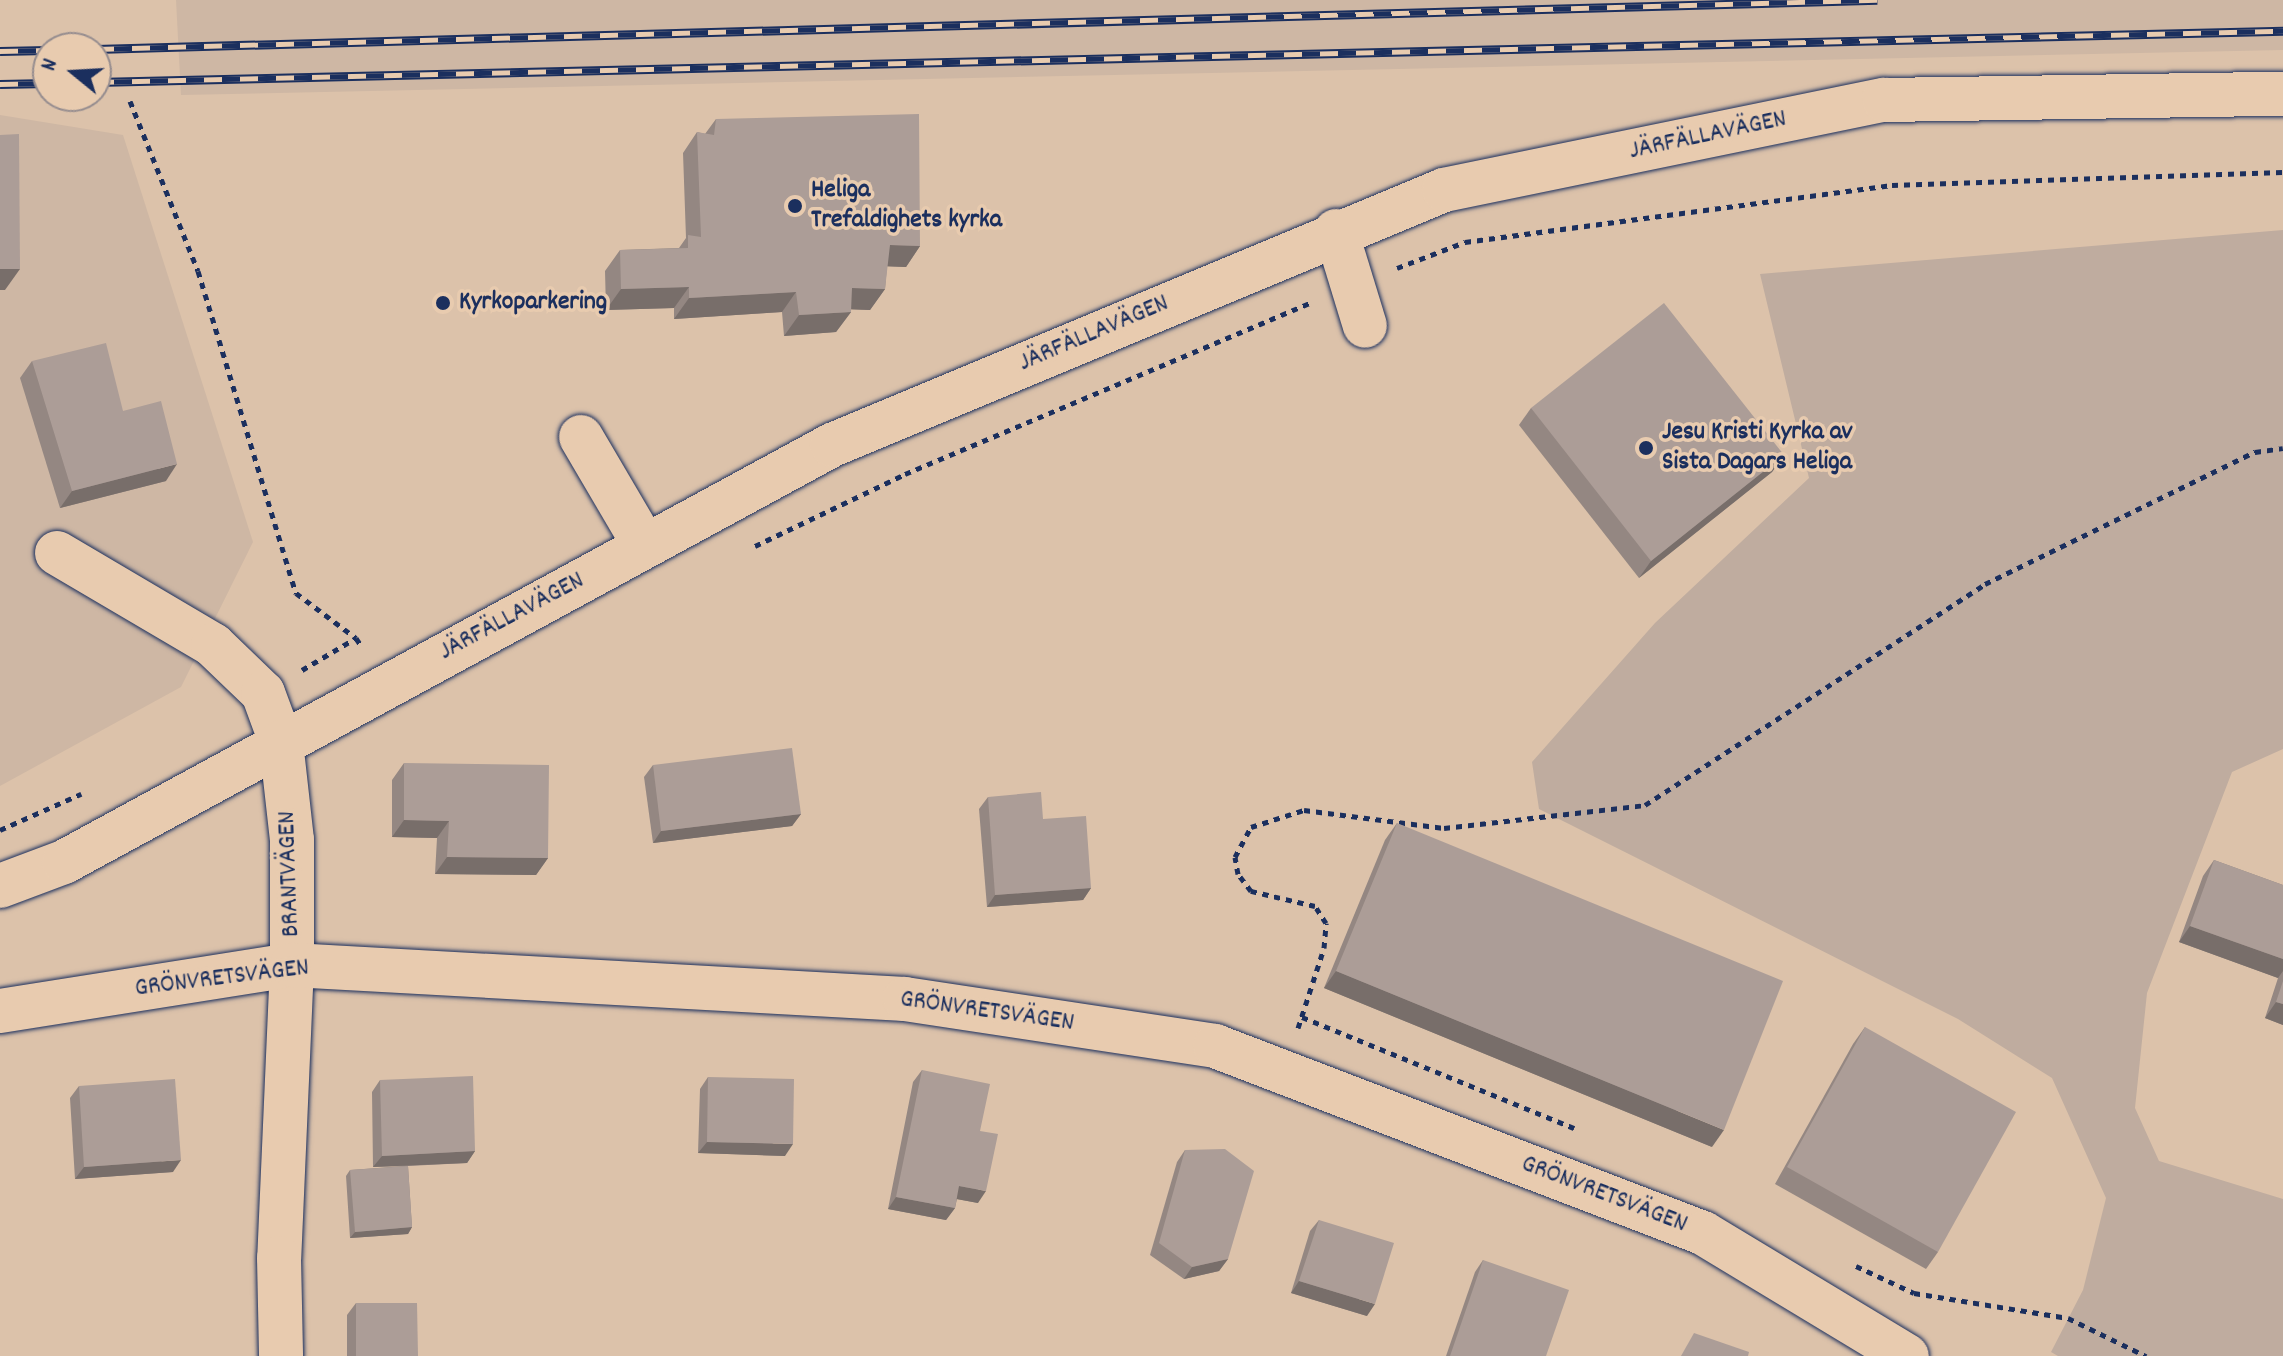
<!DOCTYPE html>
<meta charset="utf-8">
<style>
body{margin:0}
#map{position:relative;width:2283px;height:1356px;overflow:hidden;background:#dcc2aa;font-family:Dekko,sans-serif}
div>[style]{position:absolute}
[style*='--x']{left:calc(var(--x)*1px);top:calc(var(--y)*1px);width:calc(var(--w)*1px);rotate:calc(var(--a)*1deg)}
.built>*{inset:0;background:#ceb7a4}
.green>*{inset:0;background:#bfac9f}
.path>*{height:5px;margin-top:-2.5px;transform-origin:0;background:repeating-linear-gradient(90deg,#1b2f5e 0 6px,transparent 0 12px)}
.roads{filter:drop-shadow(0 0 2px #1b2f5e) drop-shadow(0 0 2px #1b2f5e)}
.minor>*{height:44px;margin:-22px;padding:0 22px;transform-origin:22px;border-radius:22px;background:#e8cbaf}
.rail>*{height:9px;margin-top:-4.5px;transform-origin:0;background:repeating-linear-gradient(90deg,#e8cbaf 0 18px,#1b2f5e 0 36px);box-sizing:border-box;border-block:2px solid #1b2f5e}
.wall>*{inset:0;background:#948782}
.shaded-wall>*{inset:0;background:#786e6a}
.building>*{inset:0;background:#ac9d97}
.dots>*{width:22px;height:22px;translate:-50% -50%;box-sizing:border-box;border:4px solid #e8cbaf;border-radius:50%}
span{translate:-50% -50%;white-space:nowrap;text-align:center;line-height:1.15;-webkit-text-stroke:7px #e8cbaf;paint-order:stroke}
.street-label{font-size:26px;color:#1b2f5e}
.poi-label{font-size:26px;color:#1b2f5e;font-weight:700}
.left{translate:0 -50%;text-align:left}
.north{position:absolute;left:32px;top:32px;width:80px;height:80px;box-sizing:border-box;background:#e8cbaf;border:2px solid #968d8f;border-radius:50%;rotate:288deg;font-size:22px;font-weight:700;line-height:32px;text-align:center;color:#1b2f5e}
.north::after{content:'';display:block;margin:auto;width:28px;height:36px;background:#1b2f5e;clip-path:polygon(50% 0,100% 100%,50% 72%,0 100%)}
</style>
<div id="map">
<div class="built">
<div style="clip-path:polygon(176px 0,2283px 0,2283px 50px,181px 95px)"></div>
<div style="clip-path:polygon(0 115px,123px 135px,253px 542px,181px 687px,0 786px)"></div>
</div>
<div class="green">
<div style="clip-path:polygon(2283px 230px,2283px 749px,2232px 772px,2147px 993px,2135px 1108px,2159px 1161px,2283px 1199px,2283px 1356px,2058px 1356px,2051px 1352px,2083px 1290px,2106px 1198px,2052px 1078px,1958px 1019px,1539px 809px,1532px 762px,1655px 623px,1809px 478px,1760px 274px)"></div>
</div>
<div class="path">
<div style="--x:130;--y:101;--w:183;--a:68.2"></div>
<div style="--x:198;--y:271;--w:337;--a:73.1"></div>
<div style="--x:296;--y:593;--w:75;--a:36.9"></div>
<div style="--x:356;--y:638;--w:11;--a:56"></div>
<div style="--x:1397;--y:268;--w:73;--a:-20.9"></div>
<div style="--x:1465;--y:242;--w:431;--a:-7.6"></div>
<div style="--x:1892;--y:185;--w:391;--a:-1.9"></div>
<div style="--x:755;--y:546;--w:166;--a:-25.6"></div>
<div style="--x:905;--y:474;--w:440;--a:-22.9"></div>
<div style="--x:302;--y:670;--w:63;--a:-30.7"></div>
<div style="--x:0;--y:830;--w:89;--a:-24"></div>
<div style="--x:1302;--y:1017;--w:294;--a:22.2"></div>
<div style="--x:1298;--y:1028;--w:84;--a:-72"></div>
<div style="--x:1324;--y:948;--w:25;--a:-85"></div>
<div style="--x:1326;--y:923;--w:20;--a:-123"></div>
<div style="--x:1315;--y:906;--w:66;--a:-166.8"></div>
<div style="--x:1251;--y:891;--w:21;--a:-127"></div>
<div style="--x:1238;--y:874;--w:17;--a:-100"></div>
<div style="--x:1235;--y:857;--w:34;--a:-62"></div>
<div style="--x:1251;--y:827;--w:56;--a:-17.8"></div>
<div style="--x:1304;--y:810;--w:141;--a:7.3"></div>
<div style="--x:1444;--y:828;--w:202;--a:-6.5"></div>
<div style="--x:1645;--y:805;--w:406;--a:-33"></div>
<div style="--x:1985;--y:584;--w:301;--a:-26.1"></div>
<div style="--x:2255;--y:452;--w:28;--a:-8"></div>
<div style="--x:1856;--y:1266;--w:64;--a:25"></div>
<div style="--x:1914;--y:1293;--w:156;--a:9.2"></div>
<div style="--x:2068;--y:1318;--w:87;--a:26"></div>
</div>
<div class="roads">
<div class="minor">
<div style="--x:1336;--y:231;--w:99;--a:73"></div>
<div style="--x:581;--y:437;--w:126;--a:59.6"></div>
<div style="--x:57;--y:553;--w:181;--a:30.5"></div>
<div style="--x:213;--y:645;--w:69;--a:43.8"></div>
<div style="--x:263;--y:693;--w:52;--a:69.8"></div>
<div style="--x:281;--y:742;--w:99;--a:83.6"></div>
<div style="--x:292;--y:840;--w:125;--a:90"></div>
<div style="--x:292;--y:965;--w:293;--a:92.5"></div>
<div style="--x:279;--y:1258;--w:98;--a:88.8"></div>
<div style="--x:0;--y:886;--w:68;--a:-20.6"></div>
<div style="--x:64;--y:862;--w:874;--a:-28.5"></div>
<div style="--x:832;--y:445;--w:663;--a:-22.62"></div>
<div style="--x:1444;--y:190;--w:449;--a:-11.6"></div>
<div style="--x:1884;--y:100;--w:399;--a:-0.9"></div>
<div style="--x:0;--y:1011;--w:296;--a:-9"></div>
<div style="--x:292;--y:965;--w:614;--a:3.17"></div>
<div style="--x:905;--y:999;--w:314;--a:8.6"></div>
<div style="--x:1215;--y:1046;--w:523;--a:20.97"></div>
<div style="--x:1703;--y:1233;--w:238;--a:31.1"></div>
</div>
</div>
<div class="rail">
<div style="--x:96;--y:49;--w:1782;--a:-1.58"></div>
<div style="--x:0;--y:51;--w:48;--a:-1.2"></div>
<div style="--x:96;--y:82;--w:2188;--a:-1.34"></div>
<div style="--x:0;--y:84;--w:48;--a:-1.2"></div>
</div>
<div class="wall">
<div style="clip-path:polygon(716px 119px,920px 246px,906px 267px,887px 266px,885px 289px,870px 310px,851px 309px,851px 312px,836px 332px,784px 336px,782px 312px,674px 319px,674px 308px,606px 310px,605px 271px,620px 250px,679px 248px,686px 238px,683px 153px,697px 132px,705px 134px)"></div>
<div style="clip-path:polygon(32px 361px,123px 411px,166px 481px,60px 508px,20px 378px)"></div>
<div style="clip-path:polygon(1531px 408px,1784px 455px,1772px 472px,1639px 578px,1519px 425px)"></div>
<div style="clip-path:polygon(404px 763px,548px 858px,536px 875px,435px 874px,437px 838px,392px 837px,392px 780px)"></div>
<div style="clip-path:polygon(653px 765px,801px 814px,792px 826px,653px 843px,644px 777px)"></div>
<div style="clip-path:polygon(988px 797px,1043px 819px,1091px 888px,1083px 900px,987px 907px,979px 809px)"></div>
<div style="clip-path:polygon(1397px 823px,1712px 1147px,1324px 988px,1385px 840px)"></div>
<div style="clip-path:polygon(2214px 860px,2283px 885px,2283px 1025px,2265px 1018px,2278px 978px,2179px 942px,2203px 876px)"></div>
<div style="clip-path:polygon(1865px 1027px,1938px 1252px,1926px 1269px,1775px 1184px,1853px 1044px)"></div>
<div style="clip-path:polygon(922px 1070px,980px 1131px,978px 1203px,957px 1199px,955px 1208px,946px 1220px,888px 1209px,913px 1082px)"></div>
<div style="clip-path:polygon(708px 1077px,785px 1156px,698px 1153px,700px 1089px)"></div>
<div style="clip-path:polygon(380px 1080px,475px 1151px,467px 1163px,408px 1166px,412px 1227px,408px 1234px,350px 1238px,346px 1176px,350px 1170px,405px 1166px,373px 1167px,372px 1092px)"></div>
<div style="clip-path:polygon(79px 1086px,173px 1172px,75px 1179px,70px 1098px)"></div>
<div style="clip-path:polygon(1185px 1150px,1228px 1259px,1219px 1271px,1184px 1279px,1150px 1255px,1177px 1162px)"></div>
<div style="clip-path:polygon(1319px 1220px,1367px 1316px,1291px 1293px,1310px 1231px)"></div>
<div style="clip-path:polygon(1483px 1260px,1546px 1356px,1446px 1356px,1475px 1272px)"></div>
<div style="clip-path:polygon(356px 1303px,418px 1356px,347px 1356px,347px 1315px)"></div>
</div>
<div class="shaded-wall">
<div style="clip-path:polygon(890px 245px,920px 246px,906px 267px,875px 266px)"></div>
<div style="clip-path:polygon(0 269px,20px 269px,5px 290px,0 290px)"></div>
<div style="clip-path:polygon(689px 287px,674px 308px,606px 310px,621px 289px)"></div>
<div style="clip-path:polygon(852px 288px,885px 289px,870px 310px,838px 309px)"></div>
<div style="clip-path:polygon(796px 292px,782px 312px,674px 319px,689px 298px)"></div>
<div style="clip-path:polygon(851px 312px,836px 332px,784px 336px,799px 315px)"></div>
<div style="clip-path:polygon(1784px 455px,1772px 472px,1639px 578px,1651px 561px)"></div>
<div style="clip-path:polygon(177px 464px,166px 481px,60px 508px,72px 491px)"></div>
<div style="clip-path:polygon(801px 814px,792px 826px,653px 843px,661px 831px)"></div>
<div style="clip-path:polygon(404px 820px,449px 821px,437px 838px,392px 837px)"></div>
<div style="clip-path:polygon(447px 857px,548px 858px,536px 875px,435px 874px)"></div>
<div style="clip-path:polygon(1091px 888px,1083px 900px,987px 907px,995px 895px)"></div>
<div style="clip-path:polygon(2190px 926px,2283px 959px,2283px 971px,2278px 978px,2179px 942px)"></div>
<div style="clip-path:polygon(1336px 971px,1724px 1130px,1712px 1147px,1324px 988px)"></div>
<div style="clip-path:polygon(2276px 1002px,2283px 1004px,2283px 1025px,2265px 1018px)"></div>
<div style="clip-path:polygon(707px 1142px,793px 1144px,785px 1156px,698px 1153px)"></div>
<div style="clip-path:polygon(475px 1151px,467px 1163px,373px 1167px,382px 1156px)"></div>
<div style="clip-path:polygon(181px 1160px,173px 1172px,75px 1179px,84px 1167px)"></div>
<div style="clip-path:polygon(959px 1186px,986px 1191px,978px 1203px,951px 1198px)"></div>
<div style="clip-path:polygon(896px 1197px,955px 1208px,946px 1220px,888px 1209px)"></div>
<div style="clip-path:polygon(412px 1227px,408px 1234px,350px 1238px,355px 1232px)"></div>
<div style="clip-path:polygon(1228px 1259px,1219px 1271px,1184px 1279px,1192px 1267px)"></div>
<div style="clip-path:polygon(1299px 1281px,1375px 1304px,1367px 1316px,1291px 1293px)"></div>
</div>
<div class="building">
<div style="clip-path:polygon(919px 114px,920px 246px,890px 245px,885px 289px,852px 288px,851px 312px,799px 315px,796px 292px,689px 298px,689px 287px,621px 289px,620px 250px,688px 248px,688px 235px,701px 237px,697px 132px,714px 135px,716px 119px)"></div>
<div style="clip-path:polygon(19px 134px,20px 269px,0 269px,0 135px)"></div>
<div style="clip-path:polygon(1664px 303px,1784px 455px,1651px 561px,1531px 408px)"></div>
<div style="clip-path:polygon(106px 343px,123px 411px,161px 401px,177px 464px,72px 491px,32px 361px)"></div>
<div style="clip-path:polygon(792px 748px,801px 814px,661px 831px,653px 765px)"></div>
<div style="clip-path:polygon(404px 763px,549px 765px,548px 858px,447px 857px,449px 821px,404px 820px)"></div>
<div style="clip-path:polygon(1041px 792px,1043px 819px,1086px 816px,1091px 888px,995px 895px,988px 797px)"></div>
<div style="clip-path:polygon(1397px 823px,1783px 981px,1724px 1130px,1336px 971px)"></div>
<div style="clip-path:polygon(2214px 860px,2283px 885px,2283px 959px,2190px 926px)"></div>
<div style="clip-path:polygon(2283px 981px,2283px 1004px,2276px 1002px)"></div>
<div style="clip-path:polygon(1865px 1027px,2016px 1112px,1938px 1252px,1787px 1167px)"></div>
<div style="clip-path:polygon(922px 1070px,990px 1084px,980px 1131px,998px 1134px,986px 1191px,959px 1186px,955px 1208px,896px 1197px)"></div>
<div style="clip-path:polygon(473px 1076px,475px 1151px,382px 1156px,380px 1080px)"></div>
<div style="clip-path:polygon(708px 1077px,794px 1079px,793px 1144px,707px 1142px)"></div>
<div style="clip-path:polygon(175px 1079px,181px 1160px,84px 1167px,79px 1086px)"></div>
<div style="clip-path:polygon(1225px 1149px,1254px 1171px,1228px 1259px,1192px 1267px,1159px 1243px,1185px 1150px)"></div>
<div style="clip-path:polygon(408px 1166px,412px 1227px,355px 1232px,350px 1170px)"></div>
<div style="clip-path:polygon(1319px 1220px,1394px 1243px,1375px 1304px,1299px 1281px)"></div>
<div style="clip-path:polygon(1483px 1260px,1569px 1290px,1546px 1356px,1450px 1356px)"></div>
<div style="clip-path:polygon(356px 1303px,417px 1303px,418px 1356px,356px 1356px)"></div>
<div style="clip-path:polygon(1694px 1333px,1749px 1352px,1748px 1356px,1681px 1356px)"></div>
</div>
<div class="dots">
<div style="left:795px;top:206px;background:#1b2f5e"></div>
<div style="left:443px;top:303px;background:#1b2f5e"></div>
<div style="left:1646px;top:448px;background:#1b2f5e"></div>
</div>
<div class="street-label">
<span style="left:1708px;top:136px;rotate:-12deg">JÄRFÄLLAVÄGEN</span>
<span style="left:1094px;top:334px;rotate:-23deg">JÄRFÄLLAVÄGEN</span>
<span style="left:512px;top:617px;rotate:-28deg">JÄRFÄLLAVÄGEN</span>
<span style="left:290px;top:874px;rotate:-92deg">BRANTVÄGEN</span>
<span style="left:222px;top:979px;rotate:-7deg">GRÖNVRETSVÄGEN</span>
<span style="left:987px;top:1012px;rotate:8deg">GRÖNVRETSVÄGEN</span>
<span style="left:1604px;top:1195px;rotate:21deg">GRÖNVRETSVÄGEN</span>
</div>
<div class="poi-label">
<span class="left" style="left:811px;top:206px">Heliga<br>Trefaldighets kyrka</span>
<span class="left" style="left:459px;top:303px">Kyrkoparkering</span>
<span class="left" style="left:1662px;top:448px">Jesu Kristi Kyrka av<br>Sista Dagars Heliga</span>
</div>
<div class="north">N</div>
</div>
